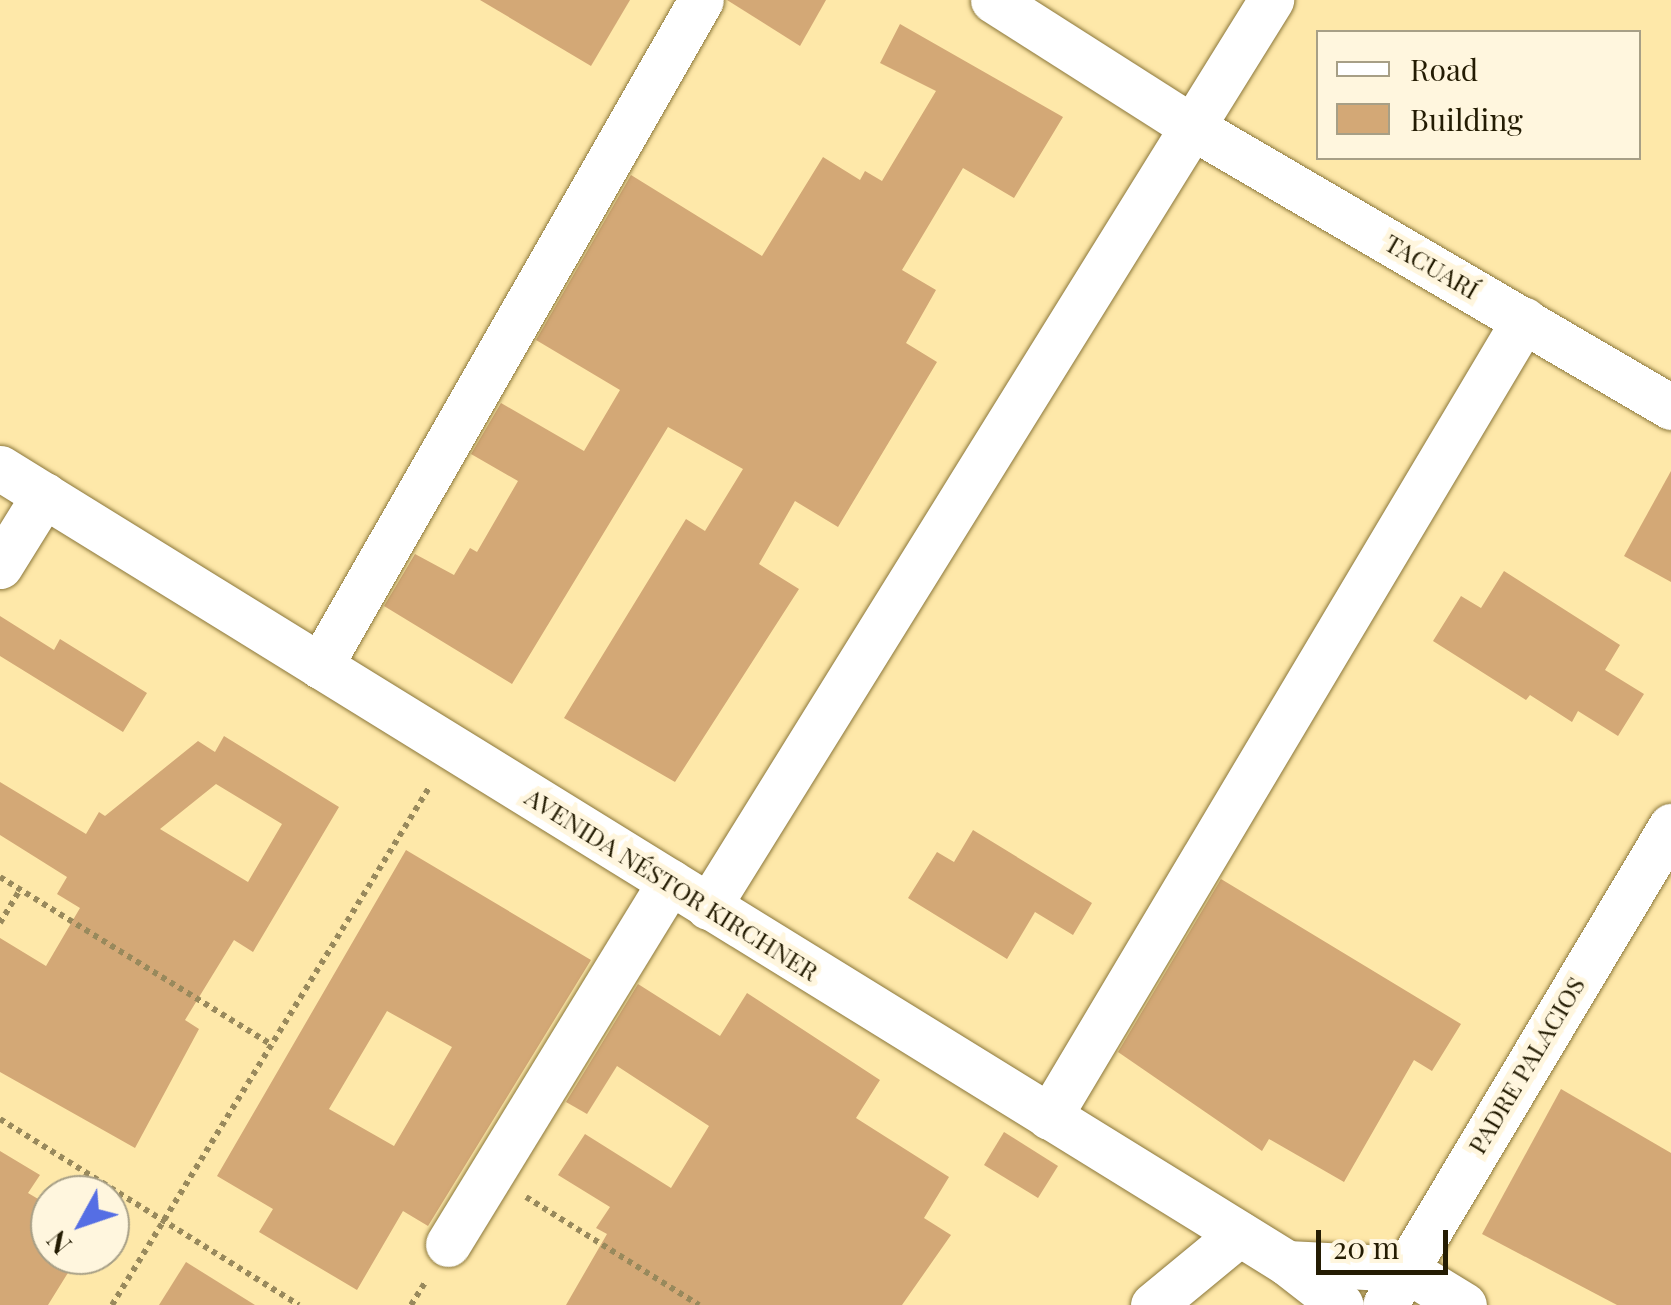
<!DOCTYPE html>
<meta charset="utf-8">
<style>
body{margin:0}
#map{position:relative;width:1671px;height:1305px;overflow:hidden;background:#fee8a9;font-family:"Playfair Display",serif}
div>[style]{position:absolute}
[style*='--x']{left:calc(var(--x)*1px);top:calc(var(--y)*1px);width:calc(var(--w)*1px);rotate:calc(var(--a)*1deg)}
.building>*{inset:0;background:#d3a876}
.path>*{height:6px;margin-top:-3px;transform-origin:0;background:repeating-linear-gradient(90deg,#98895c 0 5px,transparent 0 10px)}
.roads{filter:drop-shadow(0 0 2px #8b773b) drop-shadow(0 0 2px #8b773b)}
.minor>*{height:45px;margin:-22.5px;padding:0 22.5px;transform-origin:22.5px;border-radius:22.5px;background:#fff}
span{translate:-50% -50%;white-space:nowrap;text-align:center;line-height:1.15;-webkit-text-stroke:10px #fff6de;paint-order:stroke}
.street-label{font-size:25px;color:#241c03}
.legend{position:absolute;left:1316px;top:30px;width:325px;height:130px;box-sizing:border-box;background:#fff6de;border:2px solid #a79f86;margin:0;padding:12px 18px;list-style:none;font-size:30px;color:#241c03}
.legend li{display:flex;align-items:center;gap:20px;height:50px}
.legend b{width:50px;border:2px solid #a79f86}
.north{position:absolute;left:30px;top:1175px;width:100px;height:100px;box-sizing:border-box;background:#fff6de;border:2px solid #a79f86;border-radius:50%;rotate:230deg;font-size:28px;font-weight:700;line-height:40px;text-align:center;color:#241c03}
.north::after{content:'';display:block;margin:auto;width:35px;height:45px;background:#556ee4;clip-path:polygon(50% 0,100% 100%,50% 72%,0 100%)}
.scale{position:absolute;left:1316px;top:1230px;width:132px;height:45px;box-sizing:border-box;border:5px solid #241c03;border-top:0;padding-left:12px;font-size:30px;line-height:35px;white-space:nowrap;color:#241c03;-webkit-text-stroke:8px #fff6de;paint-order:stroke}
</style>
<div id="map">
<div class="building">
<div style="clip-path:polygon(480px 0,630px 0,591px 66px)"></div>
<div style="clip-path:polygon(727px 0,826px 0,800px 46px)"></div>
<div style="clip-path:polygon(900px 24px,1063px 117px,1014px 198px,963px 168px,902px 270px,936px 290px,906px 343px,937px 362px,838px 527px,795px 501px,759px 564px,799px 589px,675px 782px,564px 718px,686px 519px,705px 531px,743px 469px,668px 427px,512px 684px,384px 606px,415px 554px,454px 575px,470px 548px,477px 552px,518px 481px,471px 454px,501px 403px,584px 451px,620px 390px,536px 340px,631px 175px,762px 256px,823px 157px,860px 180px,865px 171px,882px 181px,936px 91px,880px 63px)"></div>
<div style="clip-path:polygon(1671px 471px,1671px 582px,1624px 556px)"></div>
<div style="clip-path:polygon(1504px 571px,1620px 645px,1605px 670px,1644px 694px,1618px 736px,1578px 711px,1572px 722px,1530px 695px,1526px 700px,1433px 641px,1461px 596px,1481px 608px)"></div>
<div style="clip-path:polygon(0 616px,54px 650px,60px 639px,147px 693px,123px 732px,0 656px)"></div>
<div style="clip-path:polygon(evenodd,224px 736px,339px 807px,253px 952px,234px 940px,185px 1020px,199px 1029px,135px 1148px,0 1072px,0 938px,46px 966px,80px 908px,57px 894px,67px 877px,0 835px,0 782px,86px 834px,99px 812px,105px 816px,198px 741px,215px 752px,224px 736px,216px 784px,282px 824px,248px 882px,160px 829px,216px 784px)"></div>
<div style="clip-path:polygon(973px 830px,1092px 903px,1073px 935px,1035px 912px,1007px 959px,908px 898px,937px 852px,954px 862px)"></div>
<div style="clip-path:polygon(evenodd,406px 850px,591px 960px,428px 1226px,403px 1211px,357px 1290px,259px 1232px,273px 1209px,217px 1176px,406px 850px,387px 1011px,452px 1047px,394px 1146px,329px 1109px,387px 1011px)"></div>
<div style="clip-path:polygon(1221px 879px,1461px 1024px,1432px 1071px,1414px 1060px,1344px 1182px,1269px 1139px,1262px 1151px,1118px 1052px)"></div>
<div style="clip-path:polygon(638px 984px,720px 1036px,747px 993px,880px 1080px,856px 1118px,949px 1177px,924px 1218px,951px 1235px,902px 1305px,566px 1305px,607px 1234px,596px 1228px,610px 1207px,558px 1175px,585px 1134px,671px 1188px,709px 1126px,617px 1066px,587px 1114px,566px 1102px)"></div>
<div style="clip-path:polygon(1561px 1089px,1671px 1153px,1671px 1305px,1617px 1305px,1482px 1234px)"></div>
<div style="clip-path:polygon(1004px 1132px,1058px 1166px,1038px 1198px,984px 1165px)"></div>
<div style="clip-path:polygon(0 1151px,40px 1175px,28px 1193px,50px 1206px,50px 1255px,79px 1255px,48px 1305px,0 1305px)"></div>
<div style="clip-path:polygon(186px 1262px,255px 1305px,159px 1305px)"></div>
</div>
<div class="path">
<div style="--x:0;--y:877;--w:320;--a:31.7"></div>
<div style="--x:0;--y:923;--w:39;--a:-59"></div>
<div style="--x:0;--y:1119;--w:352;--a:31.9"></div>
<div style="--x:526;--y:1197;--w:204;--a:32"></div>
<div style="--x:112;--y:1305;--w:609;--a:-58.5"></div>
<div style="--x:411;--y:1305;--w:28;--a:-58"></div>
</div>
<div class="roads">
<div class="minor">
<div style="--x:993;--y:0;--w:236;--a:32.5"></div>
<div style="--x:1192;--y:127;--w:555;--a:30.31"></div>
<div style="--x:0;--y:468;--w:1513;--a:31.7"></div>
<div style="--x:1287;--y:1263;--w:68;--a:37.9"></div>
<div style="--x:0;--y:566;--w:84;--a:-58.2"></div>
<div style="--x:320;--y:666;--w:767;--a:-60.23"></div>
<div style="--x:708;--y:907;--w:1068;--a:-58.17"></div>
<div style="--x:1049;--y:1117;--w:928;--a:-59.21"></div>
<div style="--x:448;--y:1244;--w:425;--a:-58.5"></div>
<div style="--x:1287;--y:1263;--w:118;--a:2.9"></div>
<div style="--x:1405;--y:1269;--w:69;--a:31.4"></div>
<div style="--x:1153;--y:1305;--w:112;--a:-39.5"></div>
<div style="--x:1385;--y:1305;--w:558;--a:-59.16"></div>
</div>
</div>
<div class="street-label">
<span style="left:1432px;top:266px;rotate:30deg">TACUARÍ</span>
<span style="left:672px;top:884px;rotate:32deg">AVENIDA NÉSTOR KIRCHNER</span>
<span style="left:1526px;top:1065px;rotate:-59deg">PADRE PALACIOS</span>
</div>
<ul class="legend">
<li><b style="height:12px;background:#fff"></b>Road</li>
<li><b style="height:28px;background:#d3a876"></b>Building</li>
</ul>
<div class="north">N</div>
<div class="scale">20 m</div>
</div>
